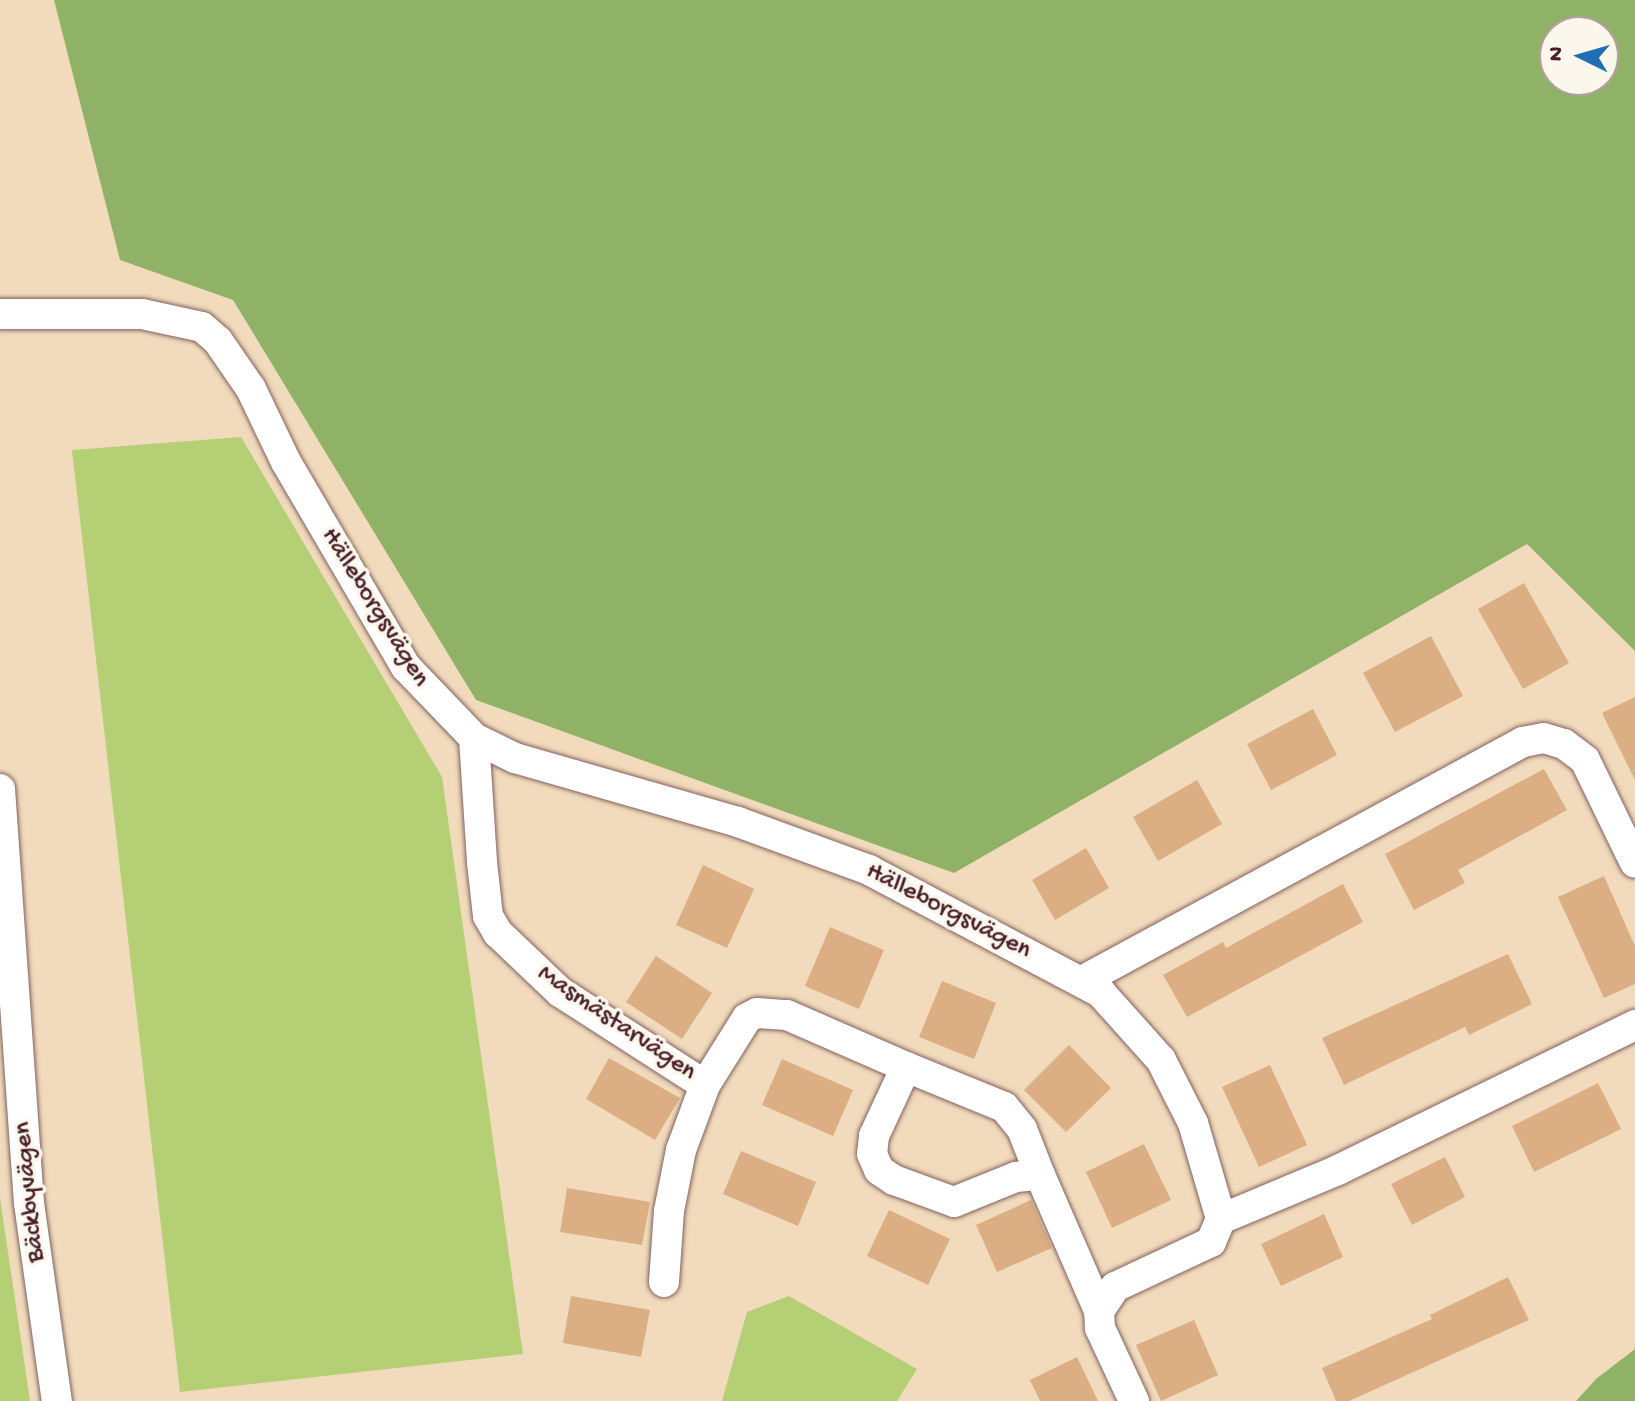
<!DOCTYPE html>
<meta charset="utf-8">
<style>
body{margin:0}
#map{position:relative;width:1635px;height:1401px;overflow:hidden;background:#f1dbbc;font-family:"Gochi Hand",sans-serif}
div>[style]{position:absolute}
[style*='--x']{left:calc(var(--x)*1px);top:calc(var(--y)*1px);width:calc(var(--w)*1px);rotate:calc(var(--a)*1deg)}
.green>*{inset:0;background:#b5cf75}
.forest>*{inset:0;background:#90b266}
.building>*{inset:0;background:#dcae84}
.roads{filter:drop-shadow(0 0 2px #84615e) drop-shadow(0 0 2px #84615e)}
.street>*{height:30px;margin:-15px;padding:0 15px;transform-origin:15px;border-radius:15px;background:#fff}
span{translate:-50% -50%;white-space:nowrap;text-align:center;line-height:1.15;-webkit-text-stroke:7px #fbf7ec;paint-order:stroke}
.street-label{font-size:26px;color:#4a1f2b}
.north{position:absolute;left:1539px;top:16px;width:80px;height:80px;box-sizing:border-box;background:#fbf7ec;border:2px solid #b4a19f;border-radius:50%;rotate:275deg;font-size:22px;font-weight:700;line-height:32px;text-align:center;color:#4a1f2b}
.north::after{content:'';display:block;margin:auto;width:28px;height:36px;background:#1f6fb2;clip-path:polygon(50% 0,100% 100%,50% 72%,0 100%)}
</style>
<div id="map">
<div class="green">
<div style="clip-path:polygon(241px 437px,442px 777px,523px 1354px,180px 1392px,72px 450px)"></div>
<div style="clip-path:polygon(0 1198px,30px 1401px,0 1401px)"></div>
<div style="clip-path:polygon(789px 1296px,917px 1369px,897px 1401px,722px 1401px,747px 1312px)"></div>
</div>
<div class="forest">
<div style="clip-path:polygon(evenodd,54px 0,1635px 0,1635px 651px,1527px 544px,954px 873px,476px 700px,233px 300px,120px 260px,54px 0,1603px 32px,1603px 80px,1555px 80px,1555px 32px,1603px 32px)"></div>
<div style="clip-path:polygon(1635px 1349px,1635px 1401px,1576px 1401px,1596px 1379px)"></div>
</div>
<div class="building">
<div style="clip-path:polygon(1524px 583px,1569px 663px,1523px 689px,1478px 609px)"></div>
<div style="clip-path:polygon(1431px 636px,1463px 696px,1395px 732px,1363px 673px)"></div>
<div style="clip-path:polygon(1635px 697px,1635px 780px,1602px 713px)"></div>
<div style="clip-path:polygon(1313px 709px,1337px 755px,1271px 790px,1247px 744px)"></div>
<div style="clip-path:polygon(1544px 769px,1567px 810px,1458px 870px,1465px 883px,1414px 910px,1385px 854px)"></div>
<div style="clip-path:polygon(1197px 780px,1222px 824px,1158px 861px,1133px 817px)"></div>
<div style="clip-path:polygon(1086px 848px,1109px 888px,1055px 920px,1032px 880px)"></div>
<div style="clip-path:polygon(703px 865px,754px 889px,727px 948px,676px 925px)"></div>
<div style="clip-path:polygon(1604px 876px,1635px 946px,1635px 984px,1604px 998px,1558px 897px)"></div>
<div style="clip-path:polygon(1343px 884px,1363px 922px,1187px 1017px,1163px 975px,1223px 942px,1226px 948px)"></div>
<div style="clip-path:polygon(830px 927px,884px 950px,859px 1009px,805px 986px)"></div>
<div style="clip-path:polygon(1508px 954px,1532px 1004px,1469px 1035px,1465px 1027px,1344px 1085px,1322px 1038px)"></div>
<div style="clip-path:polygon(656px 956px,712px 993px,682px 1039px,626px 1002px)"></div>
<div style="clip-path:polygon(942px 981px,996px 1003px,974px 1059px,919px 1037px)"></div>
<div style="clip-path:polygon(1069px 1045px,1111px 1088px,1066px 1132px,1024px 1090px)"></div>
<div style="clip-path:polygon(609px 1058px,680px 1098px,655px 1140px,586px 1099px)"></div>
<div style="clip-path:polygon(782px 1059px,853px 1090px,833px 1136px,762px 1105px)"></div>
<div style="clip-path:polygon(1270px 1065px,1307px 1145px,1259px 1167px,1222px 1087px)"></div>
<div style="clip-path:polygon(1598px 1083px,1621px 1129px,1534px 1172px,1512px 1126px)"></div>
<div style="clip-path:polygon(1144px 1144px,1171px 1200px,1112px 1228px,1086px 1172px)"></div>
<div style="clip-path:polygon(741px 1151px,816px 1182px,798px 1226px,723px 1194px)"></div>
<div style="clip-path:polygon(1445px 1157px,1465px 1197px,1412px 1225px,1391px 1184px)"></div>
<div style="clip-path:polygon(567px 1188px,650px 1202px,642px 1245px,560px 1232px)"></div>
<div style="clip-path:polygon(1031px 1200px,1052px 1248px,997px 1272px,976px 1225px)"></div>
<div style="clip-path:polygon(889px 1210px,950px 1239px,928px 1285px,867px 1256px)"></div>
<div style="clip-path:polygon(1324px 1214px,1343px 1257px,1281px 1286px,1261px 1244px)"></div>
<div style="clip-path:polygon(1508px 1277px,1529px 1320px,1349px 1401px,1336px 1401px,1322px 1368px,1432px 1319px,1430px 1315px)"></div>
<div style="clip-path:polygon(571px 1296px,650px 1310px,641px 1357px,563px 1343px)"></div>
<div style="clip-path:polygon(1194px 1320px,1218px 1375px,1161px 1401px,1136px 1345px)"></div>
<div style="clip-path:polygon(1077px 1357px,1098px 1401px,1040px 1401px,1030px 1380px)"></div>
</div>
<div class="roads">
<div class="street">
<div style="--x:0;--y:314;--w:142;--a:0"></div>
<div style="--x:142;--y:314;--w:61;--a:12.2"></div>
<div style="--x:202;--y:327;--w:21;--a:41"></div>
<div style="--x:218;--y:341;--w:58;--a:55.5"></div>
<div style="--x:251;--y:389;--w:81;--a:64.4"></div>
<div style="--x:286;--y:462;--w:238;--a:59.7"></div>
<div style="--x:406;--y:667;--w:98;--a:46.2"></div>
<div style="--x:474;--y:738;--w:46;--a:26"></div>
<div style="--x:515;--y:758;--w:232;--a:16"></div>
<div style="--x:738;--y:822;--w:140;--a:20.1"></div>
<div style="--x:869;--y:870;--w:263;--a:27.9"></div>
<div style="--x:1101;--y:993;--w:90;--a:48.2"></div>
<div style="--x:1161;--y:1060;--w:71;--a:63.1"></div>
<div style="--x:1193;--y:1123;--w:100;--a:73.7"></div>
<div style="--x:1221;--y:1219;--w:127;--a:-22.7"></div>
<div style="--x:1338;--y:1170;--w:331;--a:-26"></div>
<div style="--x:474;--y:738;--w:124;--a:86.3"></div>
<div style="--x:482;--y:862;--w:54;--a:83.7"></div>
<div style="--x:488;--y:916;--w:20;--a:60"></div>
<div style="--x:498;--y:933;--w:86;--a:43.6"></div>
<div style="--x:560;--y:992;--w:172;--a:32.7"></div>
<div style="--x:0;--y:789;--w:415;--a:86"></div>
<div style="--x:29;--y:1203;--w:200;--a:82"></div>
<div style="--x:1082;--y:981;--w:502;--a:-28.46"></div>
<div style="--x:1523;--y:742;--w:21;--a:-11"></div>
<div style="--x:1544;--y:738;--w:21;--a:17"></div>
<div style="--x:1564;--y:744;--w:26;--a:37"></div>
<div style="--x:1585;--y:760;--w:114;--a:64.1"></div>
<div style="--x:1040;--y:1175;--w:148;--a:66.5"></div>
<div style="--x:664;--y:1282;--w:71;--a:-86"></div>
<div style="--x:669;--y:1211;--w:62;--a:-78.9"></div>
<div style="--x:681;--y:1150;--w:69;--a:-69.7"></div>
<div style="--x:705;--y:1085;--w:79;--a:-57.9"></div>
<div style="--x:747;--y:1018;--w:11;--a:-27"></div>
<div style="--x:757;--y:1013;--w:30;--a:4"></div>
<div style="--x:787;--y:1015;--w:130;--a:23.6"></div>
<div style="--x:906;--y:1067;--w:76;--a:114.9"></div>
<div style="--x:874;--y:1136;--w:18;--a:96"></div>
<div style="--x:872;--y:1154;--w:17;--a:66"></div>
<div style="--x:879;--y:1170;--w:18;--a:34"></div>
<div style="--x:894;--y:1180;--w:64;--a:20.1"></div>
<div style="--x:954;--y:1202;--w:67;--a:-22"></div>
<div style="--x:1016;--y:1177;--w:24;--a:-5"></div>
<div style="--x:1040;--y:1175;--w:49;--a:-111.4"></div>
<div style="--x:1022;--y:1129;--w:28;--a:-129"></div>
<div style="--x:1004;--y:1107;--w:106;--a:-157.8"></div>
<div style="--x:1134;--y:1401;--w:81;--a:-115"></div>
<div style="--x:1100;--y:1328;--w:17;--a:-93"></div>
<div style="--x:1099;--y:1311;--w:29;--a:-56"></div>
<div style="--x:1115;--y:1287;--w:106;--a:-25.1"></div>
<div style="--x:1211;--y:1242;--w:25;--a:-67"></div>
</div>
</div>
<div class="street-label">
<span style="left:374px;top:608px;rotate:58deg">Hälleborgsvägen</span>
<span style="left:948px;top:912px;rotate:27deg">Hälleborgsvägen</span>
<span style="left:616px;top:1024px;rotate:34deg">Masmästarvägen</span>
<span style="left:31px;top:1192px;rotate:-96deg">Bäckbyvägen</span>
</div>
<div class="north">N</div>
</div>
